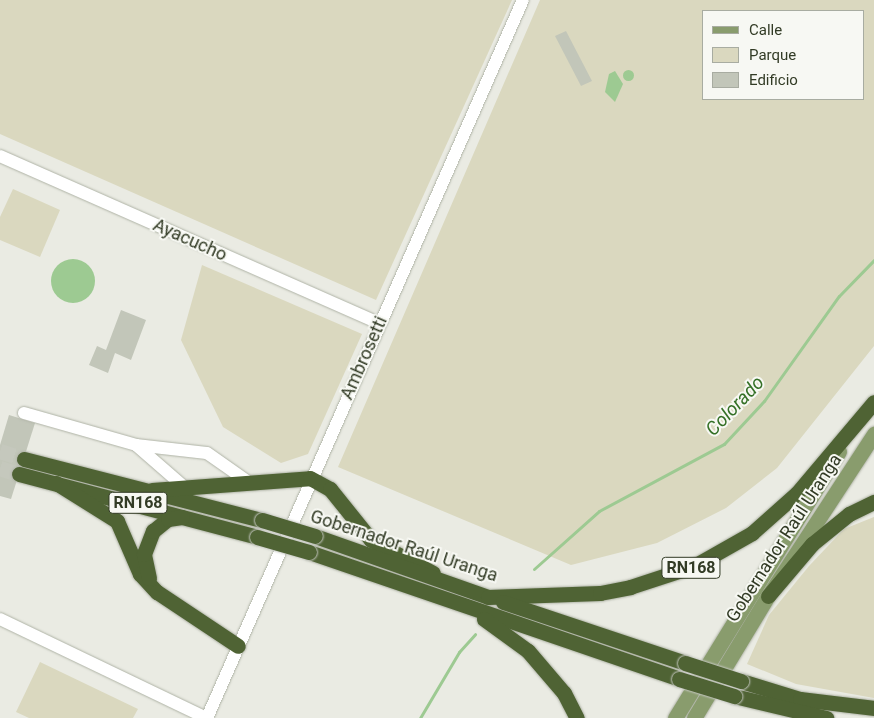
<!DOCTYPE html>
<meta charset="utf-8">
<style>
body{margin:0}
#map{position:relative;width:874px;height:718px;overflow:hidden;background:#eaebe3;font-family:Roboto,sans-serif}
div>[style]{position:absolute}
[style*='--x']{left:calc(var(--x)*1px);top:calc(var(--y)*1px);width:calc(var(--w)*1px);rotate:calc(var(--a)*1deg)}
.green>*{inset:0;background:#dad8bf}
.water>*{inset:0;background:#9dca92}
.round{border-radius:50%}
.stream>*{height:3px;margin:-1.5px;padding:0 1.5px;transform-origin:1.5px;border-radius:1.5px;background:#9dca92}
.building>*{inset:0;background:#c2c6b9}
.highway-tunnel>*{height:15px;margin-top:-7.5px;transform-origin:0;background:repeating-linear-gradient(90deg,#c5c8bd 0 15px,transparent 0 23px)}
.roads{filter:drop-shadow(0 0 1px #afb3a6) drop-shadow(0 0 1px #afb3a6)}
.minor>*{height:12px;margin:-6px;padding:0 6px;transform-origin:6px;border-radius:6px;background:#fff}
.major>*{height:15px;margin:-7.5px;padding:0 7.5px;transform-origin:7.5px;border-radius:7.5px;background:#899c6d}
.highway>*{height:15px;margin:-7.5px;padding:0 7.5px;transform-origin:7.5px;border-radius:7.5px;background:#4f6334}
.bridges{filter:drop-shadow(0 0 1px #c6c8c2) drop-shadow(0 0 1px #c6c8c2)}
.highway-bridge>*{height:15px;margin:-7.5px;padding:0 7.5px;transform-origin:7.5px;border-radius:7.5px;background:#4f6334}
span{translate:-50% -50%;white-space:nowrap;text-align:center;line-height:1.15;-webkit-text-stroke:4px #f7f8f3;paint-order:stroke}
.shield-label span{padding:1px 4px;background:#f7f8f3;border:1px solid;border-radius:4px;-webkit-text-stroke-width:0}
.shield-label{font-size:16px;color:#323b25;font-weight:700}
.street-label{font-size:18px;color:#323b25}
.water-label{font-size:19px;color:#347026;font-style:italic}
.legend{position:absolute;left:702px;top:10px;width:162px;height:90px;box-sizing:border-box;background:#f7f8f3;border:1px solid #a8aca1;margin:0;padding:6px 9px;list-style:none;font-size:15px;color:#323b25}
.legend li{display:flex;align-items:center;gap:10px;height:25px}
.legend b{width:25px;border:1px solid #a8aca1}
</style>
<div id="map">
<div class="green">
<div style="clip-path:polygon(0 0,512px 0,376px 300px,0 134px)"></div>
<div style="clip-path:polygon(evenodd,540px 0,874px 0,874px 346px,777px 468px,726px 508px,657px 543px,571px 565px,338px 467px,540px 0,703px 11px,863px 11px,863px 99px,703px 99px,703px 11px)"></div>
<div style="clip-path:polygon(13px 189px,60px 210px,40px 257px,0 240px,0 217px)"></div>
<div style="clip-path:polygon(202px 265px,362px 334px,308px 454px,281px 463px,223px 427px,181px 340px)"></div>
<div style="clip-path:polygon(874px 517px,874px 698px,796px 684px,747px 664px,769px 615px,809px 566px,844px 529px)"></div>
<div style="clip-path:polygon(40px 662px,138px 709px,133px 718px,29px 718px,16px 712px)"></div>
</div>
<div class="water">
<div class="round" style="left:622.5px;top:69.5px;width:11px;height:11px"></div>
<div style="clip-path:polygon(615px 71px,623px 84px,615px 102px,605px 92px,609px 74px)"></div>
<div class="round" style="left:51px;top:259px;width:44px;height:44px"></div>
</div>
<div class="stream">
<div style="--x:534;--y:569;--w:87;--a:-41.7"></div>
<div style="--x:599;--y:511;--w:142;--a:-28.2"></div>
<div style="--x:724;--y:444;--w:59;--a:-47.1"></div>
<div style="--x:764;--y:401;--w:129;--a:-54.5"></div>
<div style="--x:839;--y:296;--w:50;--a:-45.8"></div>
<div style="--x:420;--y:718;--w:77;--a:-59.4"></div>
<div style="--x:459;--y:652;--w:24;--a:-48"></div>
</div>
<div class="building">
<div style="clip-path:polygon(566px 31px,592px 81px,581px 86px,555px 36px)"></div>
<div style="clip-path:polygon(121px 310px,146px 320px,131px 360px,115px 353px,108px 373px,89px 365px,97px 346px,106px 350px)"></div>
<div style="clip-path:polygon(9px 415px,35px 423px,11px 499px,0 496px,0 445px)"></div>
</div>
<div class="highway-tunnel">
<div style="--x:0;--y:451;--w:25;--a:18"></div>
<div style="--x:0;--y:468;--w:20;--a:18"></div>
</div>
<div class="roads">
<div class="minor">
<div style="--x:0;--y:156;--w:414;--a:23.8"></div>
<div style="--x:24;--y:413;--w:116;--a:15.9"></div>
<div style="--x:136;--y:445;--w:71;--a:6.4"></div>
<div style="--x:207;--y:453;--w:49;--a:35"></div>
<div style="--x:136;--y:445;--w:70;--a:41"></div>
<div style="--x:0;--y:619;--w:229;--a:25.6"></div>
<div style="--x:207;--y:718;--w:784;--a:-66.25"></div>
</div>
<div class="major">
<div style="--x:675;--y:718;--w:313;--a:-58.4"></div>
<div style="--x:694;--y:718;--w:143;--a:-58.8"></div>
<div style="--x:768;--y:596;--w:194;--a:-56.8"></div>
</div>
<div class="highway">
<div style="--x:24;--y:459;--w:246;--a:14.4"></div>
<div style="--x:19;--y:474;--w:246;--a:14.8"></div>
<div style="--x:56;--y:483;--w:72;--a:31.9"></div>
<div style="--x:117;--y:521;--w:58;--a:66.5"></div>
<div style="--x:140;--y:574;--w:25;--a:47"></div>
<div style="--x:157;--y:592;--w:97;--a:33.7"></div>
<div style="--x:152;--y:490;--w:158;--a:-4.3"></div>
<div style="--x:310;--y:478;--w:23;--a:29"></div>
<div style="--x:330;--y:489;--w:65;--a:51.2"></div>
<div style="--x:371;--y:540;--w:70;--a:28"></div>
<div style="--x:315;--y:536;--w:183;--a:19.4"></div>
<div style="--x:488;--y:597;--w:112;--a:-2"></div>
<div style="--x:600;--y:593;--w:31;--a:-11"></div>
<div style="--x:630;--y:587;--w:67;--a:-18.2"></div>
<div style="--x:694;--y:566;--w:67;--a:-29.6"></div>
<div style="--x:752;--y:533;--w:60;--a:-41.6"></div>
<div style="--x:797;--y:493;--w:119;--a:-49.8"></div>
<div style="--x:309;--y:552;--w:391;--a:18.9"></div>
<div style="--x:149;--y:578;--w:25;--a:-102"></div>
<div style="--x:144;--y:554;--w:25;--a:-69"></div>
<div style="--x:153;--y:531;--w:19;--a:-39"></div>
<div style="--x:168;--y:519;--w:14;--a:-8"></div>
<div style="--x:768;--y:596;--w:68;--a:-49.8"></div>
<div style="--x:812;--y:544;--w:48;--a:-39"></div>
<div style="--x:849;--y:514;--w:28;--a:-26"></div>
<div style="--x:503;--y:602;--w:192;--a:18.5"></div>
<div style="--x:484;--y:619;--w:54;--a:36"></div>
<div style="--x:528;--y:651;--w:55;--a:49.4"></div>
<div style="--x:564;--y:693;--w:28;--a:63"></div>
<div style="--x:741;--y:681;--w:62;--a:17"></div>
<div style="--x:800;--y:699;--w:75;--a:6.9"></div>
<div style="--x:734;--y:696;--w:95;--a:13.4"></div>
</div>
</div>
<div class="bridges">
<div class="highway-bridge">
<div style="--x:262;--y:520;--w:55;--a:16.8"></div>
<div style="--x:257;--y:537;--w:54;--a:16.1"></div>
<div style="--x:685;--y:663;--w:59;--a:17.8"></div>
<div style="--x:679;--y:679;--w:58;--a:17.2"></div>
</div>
</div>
<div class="shield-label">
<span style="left:138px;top:503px">RN168</span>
<span style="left:691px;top:568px">RN168</span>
</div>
<div class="street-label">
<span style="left:190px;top:240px;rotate:24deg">Ayacucho</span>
<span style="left:364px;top:358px;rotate:-66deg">Ambrosetti</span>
<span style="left:784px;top:538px;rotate:-57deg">Gobernador Raúl Uranga</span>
<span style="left:404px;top:546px;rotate:18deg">Gobernador Raúl Uranga</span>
</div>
<div class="water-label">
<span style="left:735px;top:406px;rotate:-46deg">Colorado</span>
</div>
<ul class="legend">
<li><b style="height:6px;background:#899c6d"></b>Calle</li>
<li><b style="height:14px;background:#dad8bf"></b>Parque</li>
<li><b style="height:14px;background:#c2c6b9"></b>Edificio</li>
</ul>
</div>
